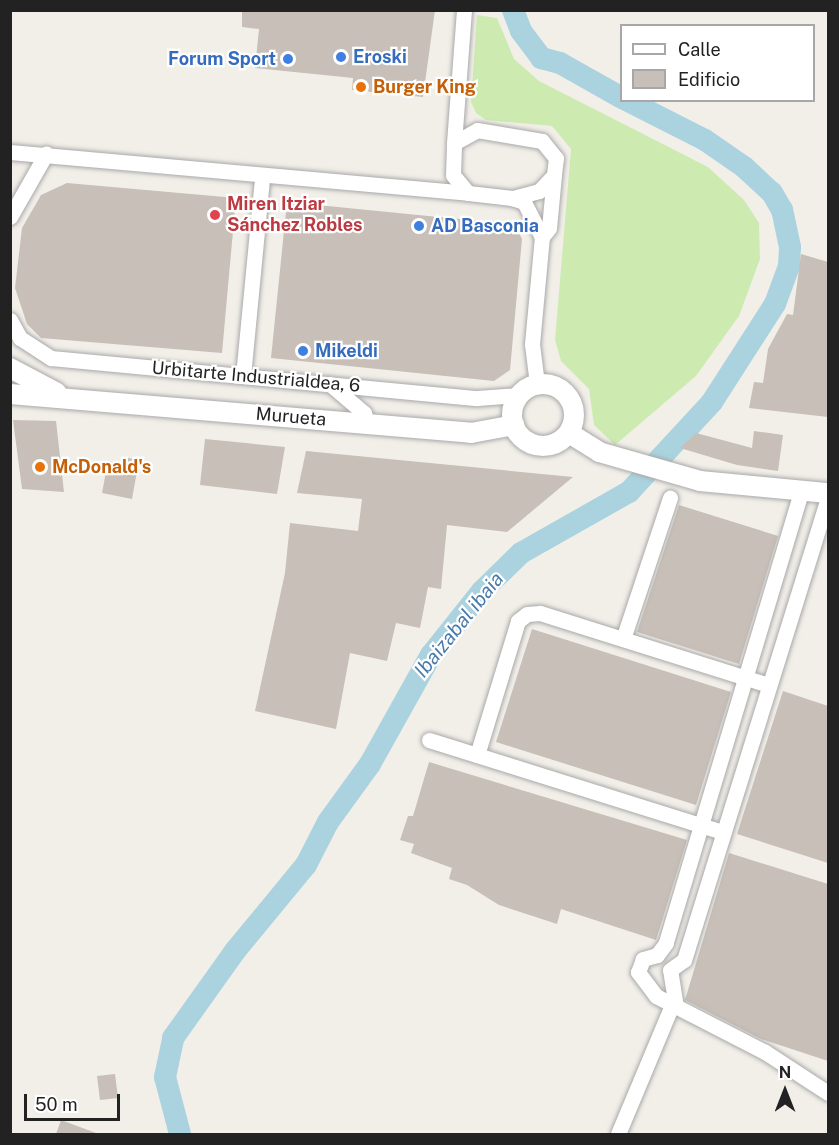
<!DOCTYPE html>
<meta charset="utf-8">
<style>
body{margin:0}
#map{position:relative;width:839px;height:1145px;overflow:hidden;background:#f2efe9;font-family:"Public Sans",sans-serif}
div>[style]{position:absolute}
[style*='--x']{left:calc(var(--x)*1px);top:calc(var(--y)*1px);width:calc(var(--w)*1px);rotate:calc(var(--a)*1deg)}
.grass>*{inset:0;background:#cdebb0}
.river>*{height:22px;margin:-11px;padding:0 11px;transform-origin:11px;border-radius:11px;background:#aad3df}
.building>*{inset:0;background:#c7bfb8}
.roads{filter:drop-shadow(0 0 2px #a9a9a9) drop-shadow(0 0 2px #a9a9a9)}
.minor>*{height:15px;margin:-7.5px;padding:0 7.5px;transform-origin:7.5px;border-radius:7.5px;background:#fff}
.tertiary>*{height:20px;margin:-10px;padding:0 10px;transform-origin:10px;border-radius:10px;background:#fff}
.tertiary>.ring{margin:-10px;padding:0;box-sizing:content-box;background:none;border:20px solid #fff;border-radius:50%}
.dots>*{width:16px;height:16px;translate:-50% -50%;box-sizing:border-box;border:3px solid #fff;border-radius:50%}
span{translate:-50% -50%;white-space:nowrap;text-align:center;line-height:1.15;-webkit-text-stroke:4.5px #fff;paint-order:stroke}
.shop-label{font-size:18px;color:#366cbe;font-weight:700}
.left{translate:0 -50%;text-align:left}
.right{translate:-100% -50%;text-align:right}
.food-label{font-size:18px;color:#c56008;font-weight:700}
.health-label{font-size:18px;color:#be3a42;font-weight:700}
.street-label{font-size:18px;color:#222}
.water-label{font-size:20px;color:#4a7aab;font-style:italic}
.frame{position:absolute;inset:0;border:12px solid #222;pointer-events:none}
.legend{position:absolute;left:620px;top:24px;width:195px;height:78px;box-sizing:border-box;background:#fff;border:2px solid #a7a7a7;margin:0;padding:8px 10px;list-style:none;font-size:18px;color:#222}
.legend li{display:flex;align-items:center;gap:12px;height:30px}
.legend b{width:30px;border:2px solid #a7a7a7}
.north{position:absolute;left:755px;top:1061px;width:60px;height:60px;-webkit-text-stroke:4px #fff;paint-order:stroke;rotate:0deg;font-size:16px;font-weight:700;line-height:24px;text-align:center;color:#222}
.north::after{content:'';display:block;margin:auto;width:21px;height:27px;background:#222;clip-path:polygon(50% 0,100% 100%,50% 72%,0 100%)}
.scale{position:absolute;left:24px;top:1094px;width:96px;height:27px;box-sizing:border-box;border:3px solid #222;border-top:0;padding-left:8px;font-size:18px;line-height:21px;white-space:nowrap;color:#222;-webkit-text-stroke:4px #fff;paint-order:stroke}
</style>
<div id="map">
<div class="grass">
<div style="clip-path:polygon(477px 15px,497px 18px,514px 59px,539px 81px,708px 167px,744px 200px,759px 223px,760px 259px,739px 316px,696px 376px,615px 445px,594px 425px,589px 389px,561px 361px,555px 340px,571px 149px,552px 126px,486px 120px,476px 113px,471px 102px)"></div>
</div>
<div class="river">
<div style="--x:513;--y:10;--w:22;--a:69"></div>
<div style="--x:521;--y:31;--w:34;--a:53"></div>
<div style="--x:541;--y:58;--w:20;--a:15"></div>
<div style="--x:560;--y:63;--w:71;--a:29.4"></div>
<div style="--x:180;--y:1134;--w:59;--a:-104.7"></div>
<div style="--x:165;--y:1077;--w:40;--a:-78"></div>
<div style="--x:173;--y:1038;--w:107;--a:-54.5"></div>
<div style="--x:235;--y:951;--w:112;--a:-50.5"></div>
<div style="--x:306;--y:865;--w:48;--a:-62.9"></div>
<div style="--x:328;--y:822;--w:72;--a:-54.1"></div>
<div style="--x:370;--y:764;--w:125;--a:-60.8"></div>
<div style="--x:431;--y:655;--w:82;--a:-51.4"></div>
<div style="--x:482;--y:591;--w:54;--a:-44.3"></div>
<div style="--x:521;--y:553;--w:124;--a:-29.5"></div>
<div style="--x:629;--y:492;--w:122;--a:-47.3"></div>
<div style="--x:712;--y:402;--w:117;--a:-57.3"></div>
<div style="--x:775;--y:304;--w:40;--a:-69.8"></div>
<div style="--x:789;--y:266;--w:19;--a:-87"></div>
<div style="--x:790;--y:247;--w:38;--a:-102"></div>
<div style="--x:782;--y:210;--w:20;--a:-120"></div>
<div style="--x:772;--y:193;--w:38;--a:-137"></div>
<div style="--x:744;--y:167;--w:47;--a:-145.3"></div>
<div style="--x:705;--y:140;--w:89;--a:-153.1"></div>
</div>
<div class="building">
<div style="clip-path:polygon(242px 10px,435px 10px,423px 97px,352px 90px,353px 78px,255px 68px,259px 29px,242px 27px)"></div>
<div style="clip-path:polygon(67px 183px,236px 198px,222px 353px,41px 338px,27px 324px,15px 288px,22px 228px,41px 195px)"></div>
<div style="clip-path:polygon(287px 202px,509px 224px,517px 229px,522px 239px,510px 370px,494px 381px,271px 358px)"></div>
<div style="clip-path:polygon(801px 254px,828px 262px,828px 417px,749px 408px,754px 382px,763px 383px,768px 349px,787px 314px,793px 315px)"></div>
<div style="clip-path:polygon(13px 420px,56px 421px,64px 492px,22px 489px)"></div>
<div style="clip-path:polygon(754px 431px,783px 435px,778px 471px,737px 465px,680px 448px,696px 433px,752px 448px)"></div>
<div style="clip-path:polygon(205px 439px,285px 447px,277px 494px,200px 485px)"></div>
<div style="clip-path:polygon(306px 451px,573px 477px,507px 532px,447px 525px,441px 589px,428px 587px,420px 628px,396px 623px,387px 661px,350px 653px,336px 729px,255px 711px,285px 573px,290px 523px,358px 531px,362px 499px,297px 493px)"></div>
<div style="clip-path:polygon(123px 457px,139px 460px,132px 499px,102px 493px,108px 461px,121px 464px)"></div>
<div style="clip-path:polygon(679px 505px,778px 536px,739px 664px,637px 632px)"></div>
<div style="clip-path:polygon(532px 629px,731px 692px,696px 805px,496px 742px)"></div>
<div style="clip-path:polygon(783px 691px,828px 706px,828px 863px,737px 834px)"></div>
<div style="clip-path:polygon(429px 762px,687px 840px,656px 940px,561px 909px,557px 924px,499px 905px,467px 885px,449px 879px,452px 868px,411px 853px,414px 844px,400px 840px,408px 816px,413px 816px)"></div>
<div style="clip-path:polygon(729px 853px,828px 884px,828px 1061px,761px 1039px,685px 1000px)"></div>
<div style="clip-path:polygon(115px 1074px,118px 1098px,100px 1100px,97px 1076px)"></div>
<div style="clip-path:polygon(61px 1120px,96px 1133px,96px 1134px,56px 1134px)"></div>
</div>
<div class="roads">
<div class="minor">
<div style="--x:477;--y:130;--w:66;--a:9.6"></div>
<div style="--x:542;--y:141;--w:22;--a:51"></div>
<div style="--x:556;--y:158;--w:17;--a:97"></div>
<div style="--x:554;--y:175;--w:22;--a:133"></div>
<div style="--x:539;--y:191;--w:28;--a:165"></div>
<div style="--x:512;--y:198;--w:44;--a:-173.5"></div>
<div style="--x:468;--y:193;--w:23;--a:-130"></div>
<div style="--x:453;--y:175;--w:32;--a:-88"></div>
<div style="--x:454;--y:143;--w:26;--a:-29"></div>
<div style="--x:454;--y:143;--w:133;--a:-85.7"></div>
<div style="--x:10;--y:152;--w:460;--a:5.1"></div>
<div style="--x:512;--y:198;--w:13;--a:18"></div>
<div style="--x:524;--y:202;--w:39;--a:63"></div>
<div style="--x:10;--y:217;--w:73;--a:-60.3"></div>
<div style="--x:10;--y:320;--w:21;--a:61"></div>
<div style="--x:20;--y:338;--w:37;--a:33"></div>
<div style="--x:51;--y:358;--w:428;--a:5.4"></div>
<div style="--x:477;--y:398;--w:42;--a:-4.1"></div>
<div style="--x:243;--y:376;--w:200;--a:-84.5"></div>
<div style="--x:330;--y:384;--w:45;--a:40.5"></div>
<div style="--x:364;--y:413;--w:11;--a:75"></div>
<div style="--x:537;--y:384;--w:40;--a:-97.1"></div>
<div style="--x:532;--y:344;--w:107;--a:-84.7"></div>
<div style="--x:542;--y:237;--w:11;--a:-52"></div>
<div style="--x:549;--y:228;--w:53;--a:-84.6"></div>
<div style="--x:801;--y:492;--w:471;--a:106.7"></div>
<div style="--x:666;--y:943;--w:15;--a:127"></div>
<div style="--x:657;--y:955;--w:15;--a:164"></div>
<div style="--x:643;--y:959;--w:14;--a:111"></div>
<div style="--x:638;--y:972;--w:30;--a:53"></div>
<div style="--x:656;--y:996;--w:123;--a:27.2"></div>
<div style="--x:765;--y:1052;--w:75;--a:33.1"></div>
<div style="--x:623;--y:639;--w:149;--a:-71.6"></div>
<div style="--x:429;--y:740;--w:308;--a:17.4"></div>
<div style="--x:477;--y:755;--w:140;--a:-73"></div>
<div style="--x:518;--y:621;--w:11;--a:-38"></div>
<div style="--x:527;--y:614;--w:13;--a:-4"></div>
<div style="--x:540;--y:613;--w:240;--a:17.5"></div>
<div style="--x:676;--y:1007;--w:37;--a:-99"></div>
<div style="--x:670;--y:970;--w:17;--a:-36"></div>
<div style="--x:684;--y:960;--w:484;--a:-72.7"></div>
<div style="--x:618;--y:1134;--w:140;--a:-67.3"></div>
</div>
<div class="tertiary">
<div style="--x:10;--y:368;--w:53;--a:28"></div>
<div class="ring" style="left:512px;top:384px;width:42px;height:42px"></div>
<div style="--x:10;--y:394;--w:463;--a:4.8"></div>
<div style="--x:471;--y:433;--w:44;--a:-10.5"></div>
<div style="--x:569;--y:433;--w:36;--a:32"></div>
<div style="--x:599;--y:452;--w:105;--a:16"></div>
<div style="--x:700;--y:481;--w:129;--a:5.4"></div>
</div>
</div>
<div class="dots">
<div style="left:341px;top:57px;background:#3f7fe0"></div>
<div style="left:288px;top:59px;background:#3f7fe0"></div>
<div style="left:361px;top:87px;background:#e8710a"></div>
<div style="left:215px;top:215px;background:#e0444e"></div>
<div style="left:419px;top:226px;background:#3f7fe0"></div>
<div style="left:303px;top:351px;background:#3f7fe0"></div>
<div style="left:40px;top:467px;background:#e8710a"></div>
</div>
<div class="shop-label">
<span class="left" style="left:353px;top:57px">Eroski</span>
<span class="right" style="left:276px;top:59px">Forum Sport</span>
<span class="left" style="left:431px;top:226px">AD Basconia</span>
<span class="left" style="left:315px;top:351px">Mikeldi</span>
</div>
<div class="food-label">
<span class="left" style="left:373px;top:87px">Burger King</span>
<span class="left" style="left:52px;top:467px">McDonald's</span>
</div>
<div class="health-label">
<span class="left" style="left:227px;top:215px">Miren Itziar<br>Sánchez Robles</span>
</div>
<div class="street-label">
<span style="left:256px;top:377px;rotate:5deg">Urbitarte Industrialdea, 6</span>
<span style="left:291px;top:417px;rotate:5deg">Murueta</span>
</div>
<div class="water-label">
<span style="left:459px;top:625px;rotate:-51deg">Ibaizabal ibaia</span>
</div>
<div class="frame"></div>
<ul class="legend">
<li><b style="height:8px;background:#fff"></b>Calle</li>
<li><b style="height:16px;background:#c7bfb8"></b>Edificio</li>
</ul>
<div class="north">N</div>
<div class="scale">50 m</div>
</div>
